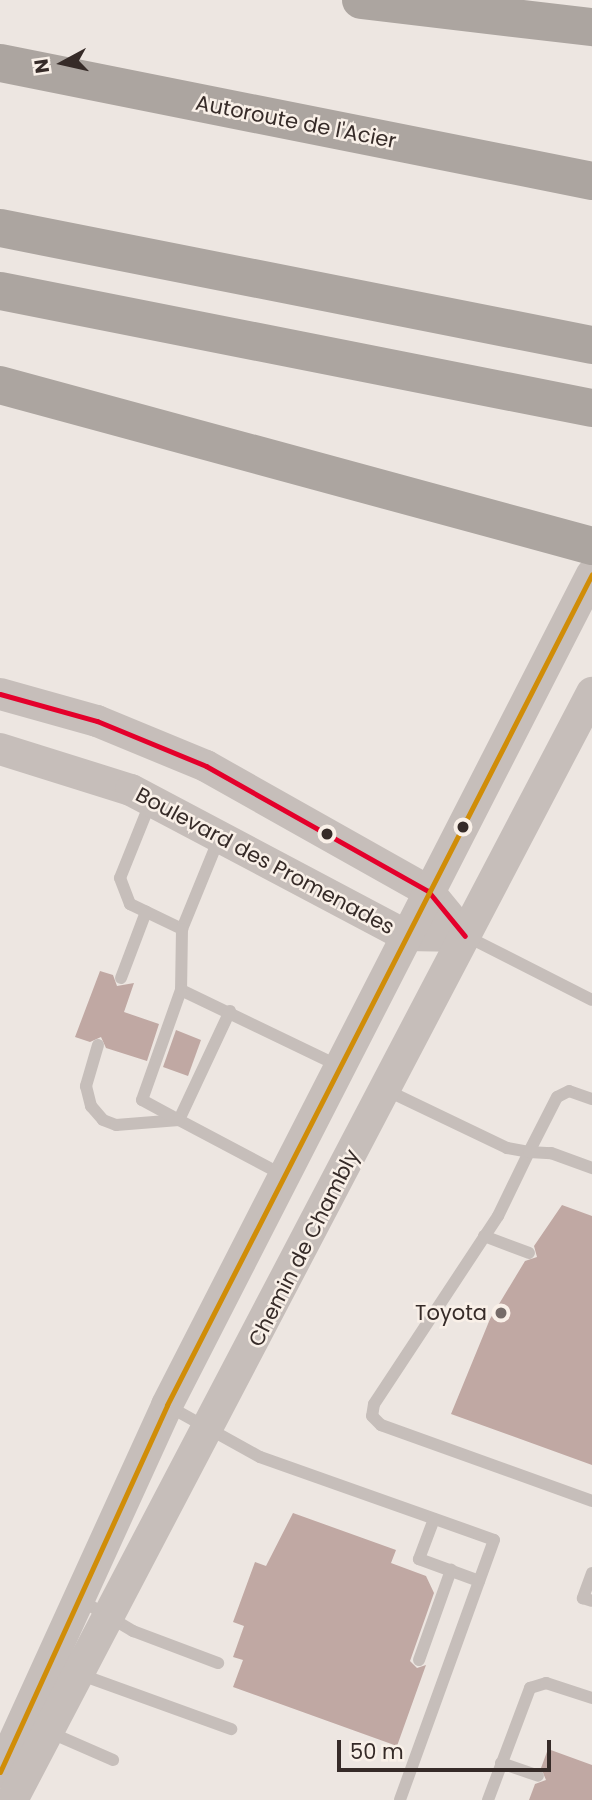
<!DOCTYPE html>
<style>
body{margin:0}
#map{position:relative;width:592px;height:1800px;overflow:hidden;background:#ede6e1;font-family:Poppins,sans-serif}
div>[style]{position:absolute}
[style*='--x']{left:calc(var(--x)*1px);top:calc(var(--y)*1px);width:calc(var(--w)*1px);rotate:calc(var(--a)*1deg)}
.building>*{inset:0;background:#c0a8a3}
.service>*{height:12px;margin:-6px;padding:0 6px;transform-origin:6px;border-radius:6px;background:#c6beba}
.tertiary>*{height:32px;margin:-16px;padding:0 16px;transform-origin:16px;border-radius:16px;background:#c6beba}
.motorway>*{height:38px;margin:-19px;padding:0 19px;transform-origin:19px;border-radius:19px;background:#aca5a0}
.bus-1>*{height:5px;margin:-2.5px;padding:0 2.5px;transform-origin:2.5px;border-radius:2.5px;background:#e4002b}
.bus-2>*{height:5px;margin:-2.5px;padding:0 2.5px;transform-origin:2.5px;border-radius:2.5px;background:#d08d08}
.dots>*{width:19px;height:19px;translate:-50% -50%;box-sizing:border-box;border:4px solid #f9f0e8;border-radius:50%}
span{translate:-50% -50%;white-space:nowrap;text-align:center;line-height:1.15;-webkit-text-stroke:5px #f9f0e8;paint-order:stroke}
.street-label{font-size:21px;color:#362b28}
.poi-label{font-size:21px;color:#362b28}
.right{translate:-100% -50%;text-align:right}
.north{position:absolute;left:28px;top:28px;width:70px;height:70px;-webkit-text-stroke:5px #f9f0e8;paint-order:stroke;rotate:262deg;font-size:19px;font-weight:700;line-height:28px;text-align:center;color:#362b28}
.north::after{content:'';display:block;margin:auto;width:24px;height:32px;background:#362b28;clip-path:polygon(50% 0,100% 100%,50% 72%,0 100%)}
.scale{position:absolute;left:337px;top:1740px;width:214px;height:32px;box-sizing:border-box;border:4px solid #362b28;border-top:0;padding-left:9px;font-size:21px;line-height:24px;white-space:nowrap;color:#362b28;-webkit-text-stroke:5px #f9f0e8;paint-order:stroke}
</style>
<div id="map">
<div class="building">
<div style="clip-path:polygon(100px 971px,113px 975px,117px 986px,134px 983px,124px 1012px,159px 1024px,147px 1061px,106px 1048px,101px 1037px,90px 1042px,75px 1037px)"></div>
<div style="clip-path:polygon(176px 1030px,201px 1040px,188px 1076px,163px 1067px)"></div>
<div style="clip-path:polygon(562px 1205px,592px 1216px,592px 1465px,451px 1414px,490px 1319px,525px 1261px,537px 1257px,534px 1246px)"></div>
<div style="clip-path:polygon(293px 1513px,396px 1550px,391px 1563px,426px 1576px,434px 1593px,410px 1661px,417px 1668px,426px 1665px,397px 1746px,233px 1687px,243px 1660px,233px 1657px,244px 1626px,233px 1622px,255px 1562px,266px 1566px)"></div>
<div style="clip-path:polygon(548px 1749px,592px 1765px,592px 1800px,529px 1800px,535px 1784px,546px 1780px,541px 1768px)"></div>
</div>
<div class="service">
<div style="--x:151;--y:801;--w:83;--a:111.9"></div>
<div style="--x:120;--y:878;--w:28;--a:69"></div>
<div style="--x:130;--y:904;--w:58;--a:25.7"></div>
<div style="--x:182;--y:929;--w:100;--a:-67.8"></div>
<div style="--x:182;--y:929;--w:61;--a:90.9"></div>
<div style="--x:181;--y:990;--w:175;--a:25.7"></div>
<div style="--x:466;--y:936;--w:141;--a:26.9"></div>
<div style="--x:121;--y:978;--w:71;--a:-69.3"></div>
<div style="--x:230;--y:1011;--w:120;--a:115.1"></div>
<div style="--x:179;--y:1120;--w:118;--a:27.9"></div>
<div style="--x:98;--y:1045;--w:43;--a:106.3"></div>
<div style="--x:86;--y:1086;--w:21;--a:76"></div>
<div style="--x:91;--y:1106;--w:18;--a:49"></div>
<div style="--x:103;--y:1120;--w:14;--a:21"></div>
<div style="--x:116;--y:1125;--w:63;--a:-4.5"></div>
<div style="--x:386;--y:1090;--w:134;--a:25.6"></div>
<div style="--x:507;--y:1148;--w:22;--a:10"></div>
<div style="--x:529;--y:1152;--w:71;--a:115.8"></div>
<div style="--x:498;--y:1216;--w:225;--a:123.4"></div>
<div style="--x:374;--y:1404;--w:12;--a:99"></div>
<div style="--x:372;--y:1416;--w:13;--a:45"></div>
<div style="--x:381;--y:1425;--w:224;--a:19.8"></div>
<div style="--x:592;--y:1099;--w:24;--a:-161"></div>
<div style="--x:569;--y:1091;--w:13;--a:153"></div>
<div style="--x:557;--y:1097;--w:62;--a:117"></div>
<div style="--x:529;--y:1152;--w:22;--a:3"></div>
<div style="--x:551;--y:1153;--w:44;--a:20.1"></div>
<div style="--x:179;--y:1120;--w:42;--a:-151.6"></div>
<div style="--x:142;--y:1100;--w:117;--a:-70.5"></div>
<div style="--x:484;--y:1236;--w:48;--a:20.7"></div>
<div style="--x:168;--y:1406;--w:105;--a:29"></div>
<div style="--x:260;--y:1457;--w:248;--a:19.5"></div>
<div style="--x:494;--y:1540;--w:276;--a:109.9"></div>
<div style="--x:434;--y:1519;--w:43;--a:110.6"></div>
<div style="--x:419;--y:1559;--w:64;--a:20.1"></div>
<div style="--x:592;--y:1573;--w:27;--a:110"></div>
<div style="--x:583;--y:1598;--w:9;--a:18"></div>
<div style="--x:79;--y:1599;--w:63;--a:30.7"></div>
<div style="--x:133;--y:1631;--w:91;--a:20.6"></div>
<div style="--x:419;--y:1660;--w:96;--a:-70.4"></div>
<div style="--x:79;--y:1674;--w:162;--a:19.9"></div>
<div style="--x:49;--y:1732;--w:70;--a:23.6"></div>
<div style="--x:501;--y:1763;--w:39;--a:19"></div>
<div style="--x:488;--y:1800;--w:120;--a:-69.4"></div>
<div style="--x:530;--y:1688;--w:17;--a:-17"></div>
<div style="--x:546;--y:1683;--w:48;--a:18.1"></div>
</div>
<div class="tertiary">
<div style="--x:0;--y:694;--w:101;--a:15.6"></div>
<div style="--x:97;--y:721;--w:118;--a:22.4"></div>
<div style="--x:206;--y:766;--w:255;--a:29.4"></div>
<div style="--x:428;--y:891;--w:58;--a:50.6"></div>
<div style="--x:0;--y:749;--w:137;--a:17.4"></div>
<div style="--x:131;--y:790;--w:310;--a:27.9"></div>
<div style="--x:405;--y:935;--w:60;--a:1"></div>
<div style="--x:0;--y:1772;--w:403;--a:-65.5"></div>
<div style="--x:167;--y:1405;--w:933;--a:-62.91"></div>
<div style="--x:12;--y:1800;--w:1250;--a:-62.35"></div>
</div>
<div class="motorway">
<div style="--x:361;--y:0;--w:233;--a:6.7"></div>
<div style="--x:0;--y:63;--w:604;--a:11.27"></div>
<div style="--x:0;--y:228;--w:603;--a:11.18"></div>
<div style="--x:0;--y:291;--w:603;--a:11.18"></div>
<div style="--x:0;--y:385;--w:614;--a:15.21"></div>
</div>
<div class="bus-1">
<div style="--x:0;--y:694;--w:101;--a:15.6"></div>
<div style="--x:97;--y:721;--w:118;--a:22.4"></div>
<div style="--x:206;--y:766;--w:255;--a:29.4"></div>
<div style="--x:428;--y:891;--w:58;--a:50.6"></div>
</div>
<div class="bus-2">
<div style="--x:0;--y:1772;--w:403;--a:-65.5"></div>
<div style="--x:167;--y:1405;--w:933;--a:-62.91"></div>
</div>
<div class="dots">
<div style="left:463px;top:827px;background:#362b28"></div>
<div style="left:327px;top:834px;background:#362b28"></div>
<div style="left:501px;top:1313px;background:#766c69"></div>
</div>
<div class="street-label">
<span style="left:296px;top:122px;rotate:11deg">Autoroute de l'Acier</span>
<span style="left:265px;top:861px;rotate:28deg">Boulevard des Promenades</span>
<span style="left:304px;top:1248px;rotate:-63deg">Chemin de Chambly</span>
</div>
<div class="poi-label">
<span class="right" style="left:487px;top:1313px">Toyota</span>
</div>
<div class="north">N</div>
<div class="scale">50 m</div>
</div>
